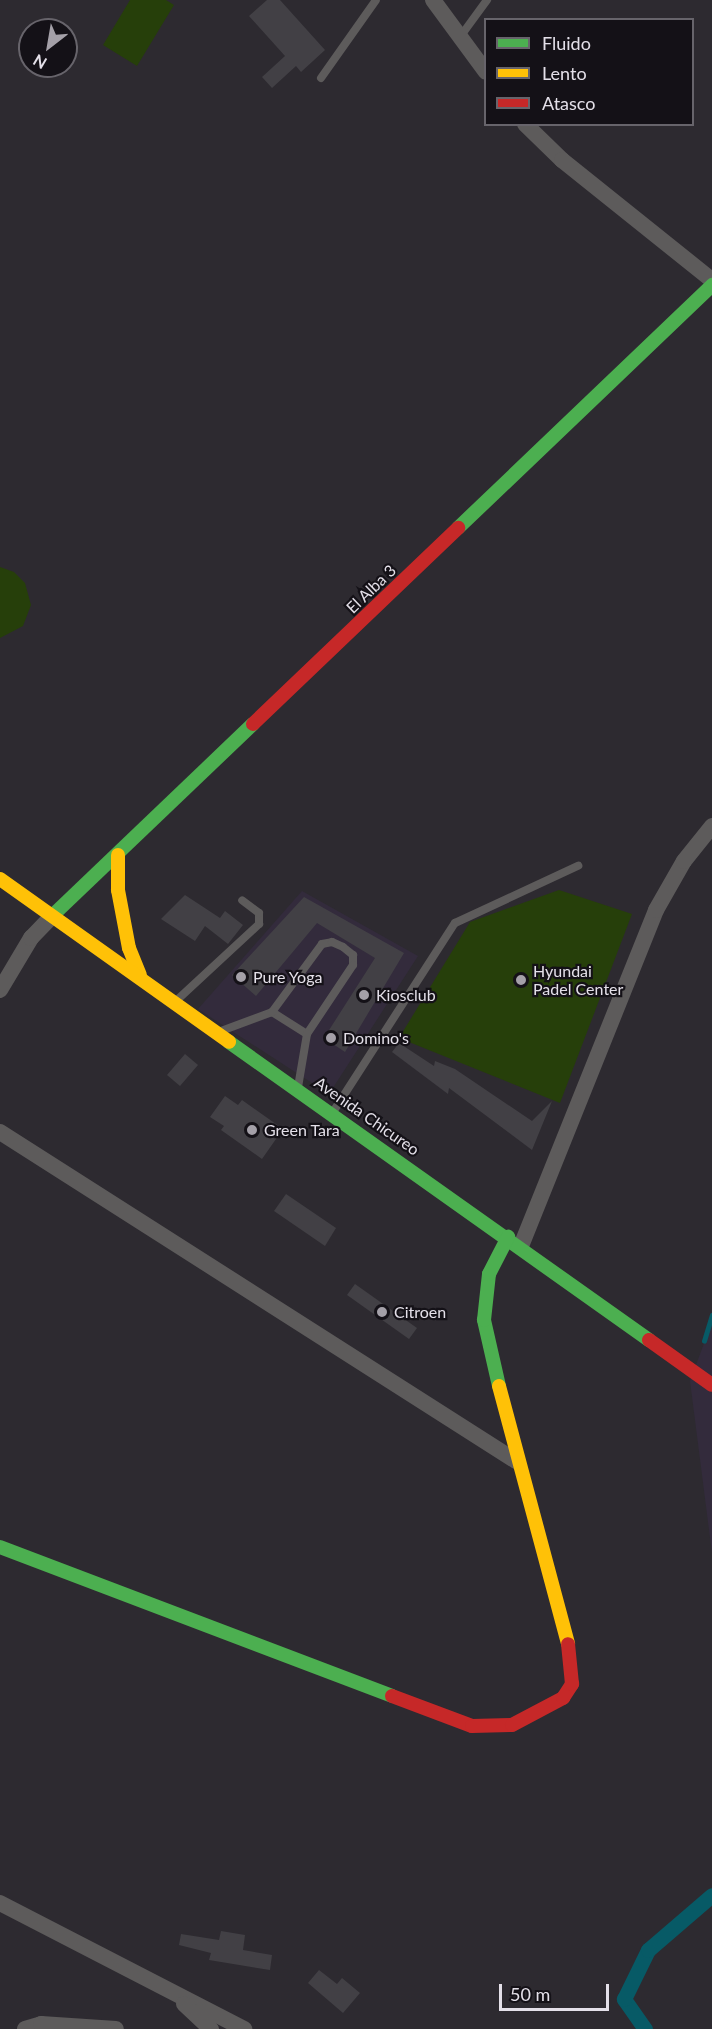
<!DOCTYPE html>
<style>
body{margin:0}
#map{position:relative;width:712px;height:2029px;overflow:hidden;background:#2d2a30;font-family:Lato,sans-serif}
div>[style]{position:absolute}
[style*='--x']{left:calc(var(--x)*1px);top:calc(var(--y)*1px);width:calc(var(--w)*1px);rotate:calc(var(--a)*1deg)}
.built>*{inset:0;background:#332b3c}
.green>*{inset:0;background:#263f0a}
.stream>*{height:4.5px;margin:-2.25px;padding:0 2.25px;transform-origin:2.25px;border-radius:2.25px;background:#075a66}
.canal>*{height:15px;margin:-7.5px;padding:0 7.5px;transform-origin:7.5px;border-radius:7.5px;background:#075a66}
.building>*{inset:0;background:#424045}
.lane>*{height:8px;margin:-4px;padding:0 4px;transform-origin:4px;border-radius:4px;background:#5d5b5b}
.street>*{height:16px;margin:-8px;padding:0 8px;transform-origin:8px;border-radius:8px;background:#5d5b5b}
.fast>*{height:14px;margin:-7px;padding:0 7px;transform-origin:7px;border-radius:7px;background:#4caf50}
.slow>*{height:14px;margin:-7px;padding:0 7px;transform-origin:7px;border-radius:7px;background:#ffc107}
.jam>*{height:14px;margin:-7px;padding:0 7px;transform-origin:7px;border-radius:7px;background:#c62828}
.dots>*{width:16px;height:16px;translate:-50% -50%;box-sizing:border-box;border:3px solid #141117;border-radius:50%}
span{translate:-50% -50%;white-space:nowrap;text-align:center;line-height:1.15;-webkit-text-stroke:4.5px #141117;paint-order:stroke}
.street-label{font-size:16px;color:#e4e0e9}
.poi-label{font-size:16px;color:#e4e0e9}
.left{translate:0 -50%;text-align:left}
.legend{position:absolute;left:484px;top:18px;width:210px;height:108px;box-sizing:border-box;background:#141117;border:2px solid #67646b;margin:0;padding:8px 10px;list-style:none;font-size:18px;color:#e4e0e9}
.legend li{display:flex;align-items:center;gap:12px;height:30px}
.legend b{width:30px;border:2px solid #67646b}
.north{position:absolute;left:18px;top:18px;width:60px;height:60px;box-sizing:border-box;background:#141117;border:2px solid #67646b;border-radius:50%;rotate:211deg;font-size:16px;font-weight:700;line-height:24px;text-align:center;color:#e4e0e9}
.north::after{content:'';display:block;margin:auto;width:21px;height:27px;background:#a4a0a8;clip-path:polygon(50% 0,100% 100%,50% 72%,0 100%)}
.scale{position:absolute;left:499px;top:1984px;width:110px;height:27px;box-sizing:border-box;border:3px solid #e4e0e9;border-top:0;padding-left:8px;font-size:18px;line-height:21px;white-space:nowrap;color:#e4e0e9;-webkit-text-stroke:4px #141117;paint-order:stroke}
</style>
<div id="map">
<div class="built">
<div style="clip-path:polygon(302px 891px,418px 956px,329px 1094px,198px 1009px)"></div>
<div style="clip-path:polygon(712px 1322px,712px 1553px,690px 1381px)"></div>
</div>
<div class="green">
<div style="clip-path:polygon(130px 0,166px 0,174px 5px,137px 66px,103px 45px)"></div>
<div style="clip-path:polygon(0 567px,14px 572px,25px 583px,31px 605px,23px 626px,0 638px)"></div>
<div style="clip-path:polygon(559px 890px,632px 914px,560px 1103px,399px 1038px,470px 922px)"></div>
</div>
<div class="stream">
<div style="--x:704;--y:1341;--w:27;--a:-73"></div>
</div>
<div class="canal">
<div style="--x:645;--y:2029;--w:37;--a:-125"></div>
<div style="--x:624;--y:1999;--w:55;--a:-63.9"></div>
<div style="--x:648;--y:1950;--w:84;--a:-40.7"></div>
</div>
<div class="building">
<div style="clip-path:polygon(267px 0,280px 0,325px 50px,301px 72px,296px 66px,272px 88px,262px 77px,285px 56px,249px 16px)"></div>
<div style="clip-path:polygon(185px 895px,220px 918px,225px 911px,243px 925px,228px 944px,205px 926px,195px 941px,161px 919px)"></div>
<div style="clip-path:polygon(304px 897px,404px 953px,345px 1052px,324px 1038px,375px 958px,317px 923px,256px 996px,232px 975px)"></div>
<div style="clip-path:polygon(399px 1043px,434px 1066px,435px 1061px,455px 1069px,532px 1121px,552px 1101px,532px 1150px,449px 1088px,448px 1094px,392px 1052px)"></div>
<div style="clip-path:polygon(185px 1054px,198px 1065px,180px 1086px,167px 1075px)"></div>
<div style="clip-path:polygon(225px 1096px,238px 1105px,242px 1100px,283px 1129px,262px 1159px,221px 1130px,224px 1126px,210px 1117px)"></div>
<div style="clip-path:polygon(286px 1194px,336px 1228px,325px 1246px,274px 1211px)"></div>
<div style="clip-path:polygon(355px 1284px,417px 1328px,409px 1339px,347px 1295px)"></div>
<div style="clip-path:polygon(221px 1931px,245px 1935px,243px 1950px,272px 1955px,270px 1970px,209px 1960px,211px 1953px,179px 1945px,181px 1934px,219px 1940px)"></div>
<div style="clip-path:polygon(319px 1970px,337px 1984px,342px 1978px,360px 1993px,343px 2013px,308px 1983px)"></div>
</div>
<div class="lane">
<div style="--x:460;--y:37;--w:46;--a:-53.9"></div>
<div style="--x:321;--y:78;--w:95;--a:-54.8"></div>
<div style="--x:177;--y:1000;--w:112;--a:-42.8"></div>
<div style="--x:259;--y:924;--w:11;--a:-90"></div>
<div style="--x:259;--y:913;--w:21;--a:-143"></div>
<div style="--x:272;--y:1012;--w:41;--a:32.2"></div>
<div style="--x:221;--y:1031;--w:54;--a:-20.4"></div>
<div style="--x:272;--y:1012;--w:84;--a:-53.7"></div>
<div style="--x:322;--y:944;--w:10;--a:-11"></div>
<div style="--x:332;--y:942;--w:12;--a:24"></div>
<div style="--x:343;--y:947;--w:13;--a:39"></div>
<div style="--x:353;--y:955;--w:10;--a:90"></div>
<div style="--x:353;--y:965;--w:83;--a:123.7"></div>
<div style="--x:307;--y:1034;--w:54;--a:99.6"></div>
<div style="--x:333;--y:1112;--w:225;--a:-57.2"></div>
<div style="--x:455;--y:923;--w:136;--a:-24.9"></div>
</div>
<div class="street">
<div style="--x:433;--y:0;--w:89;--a:53.6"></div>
<div style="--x:525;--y:124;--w:52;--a:44.2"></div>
<div style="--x:562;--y:160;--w:192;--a:38.7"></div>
<div style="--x:0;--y:990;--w:61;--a:-59.2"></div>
<div style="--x:31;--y:938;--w:30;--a:-46"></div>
<div style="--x:0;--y:1132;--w:612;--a:32.52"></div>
<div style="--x:521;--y:1246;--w:362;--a:-68.1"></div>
<div style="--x:656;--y:910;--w:56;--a:-60.3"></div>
<div style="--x:684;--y:861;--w:45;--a:-51.3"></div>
<div style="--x:0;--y:1903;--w:275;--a:27.3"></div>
<div style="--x:184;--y:2004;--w:37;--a:43"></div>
<div style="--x:25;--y:2029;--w:17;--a:-17"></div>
<div style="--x:41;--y:2024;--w:75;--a:3.8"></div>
</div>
<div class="fast">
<div style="--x:458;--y:528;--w:352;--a:-43.7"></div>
<div style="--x:52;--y:916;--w:278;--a:-43.7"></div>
<div style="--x:229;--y:1042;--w:515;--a:35.36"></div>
<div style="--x:499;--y:1386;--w:68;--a:-102.8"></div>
<div style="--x:484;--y:1320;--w:46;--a:-83.8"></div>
<div style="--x:489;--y:1274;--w:42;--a:-62.8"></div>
<div style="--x:0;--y:1547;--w:419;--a:20.8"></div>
</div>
<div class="slow">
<div style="--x:118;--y:855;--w:35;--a:90"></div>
<div style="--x:118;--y:890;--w:59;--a:79.3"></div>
<div style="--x:129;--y:948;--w:29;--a:68"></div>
<div style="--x:0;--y:879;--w:281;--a:35.4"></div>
<div style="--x:499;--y:1386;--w:267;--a:75"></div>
</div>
<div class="jam">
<div style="--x:253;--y:724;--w:284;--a:-43.7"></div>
<div style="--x:649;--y:1340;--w:77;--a:35.5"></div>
<div style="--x:392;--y:1696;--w:85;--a:20.6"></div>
<div style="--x:472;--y:1726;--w:40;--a:-1.4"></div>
<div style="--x:512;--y:1725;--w:58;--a:-27.9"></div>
<div style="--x:563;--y:1698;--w:17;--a:-57"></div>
<div style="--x:572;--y:1684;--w:40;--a:-95.7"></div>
</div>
<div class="dots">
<div style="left:241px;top:977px;background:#a4a0a8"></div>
<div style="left:521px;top:980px;background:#a4a0a8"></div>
<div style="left:364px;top:995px;background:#a4a0a8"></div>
<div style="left:331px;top:1038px;background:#a4a0a8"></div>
<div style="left:252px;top:1130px;background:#a4a0a8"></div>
<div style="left:382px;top:1312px;background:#a4a0a8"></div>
</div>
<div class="street-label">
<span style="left:371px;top:589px;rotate:-44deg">El Alba 3</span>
<span style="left:367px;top:1116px;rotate:35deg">Avenida Chicureo</span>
</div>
<div class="poi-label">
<span class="left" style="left:533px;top:980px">Hyundai<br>Padel Center</span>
<span class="left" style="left:253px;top:977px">Pure Yoga</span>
<span class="left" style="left:376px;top:995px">Kiosclub</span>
<span class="left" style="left:343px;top:1038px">Domino's</span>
<span class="left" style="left:264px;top:1130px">Green Tara</span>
<span class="left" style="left:394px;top:1312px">Citroen</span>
</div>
<ul class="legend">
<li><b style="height:8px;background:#4caf50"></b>Fluido</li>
<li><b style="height:8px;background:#ffc107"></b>Lento</li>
<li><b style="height:8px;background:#c62828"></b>Atasco</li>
</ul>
<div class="north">N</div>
<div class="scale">50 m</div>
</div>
